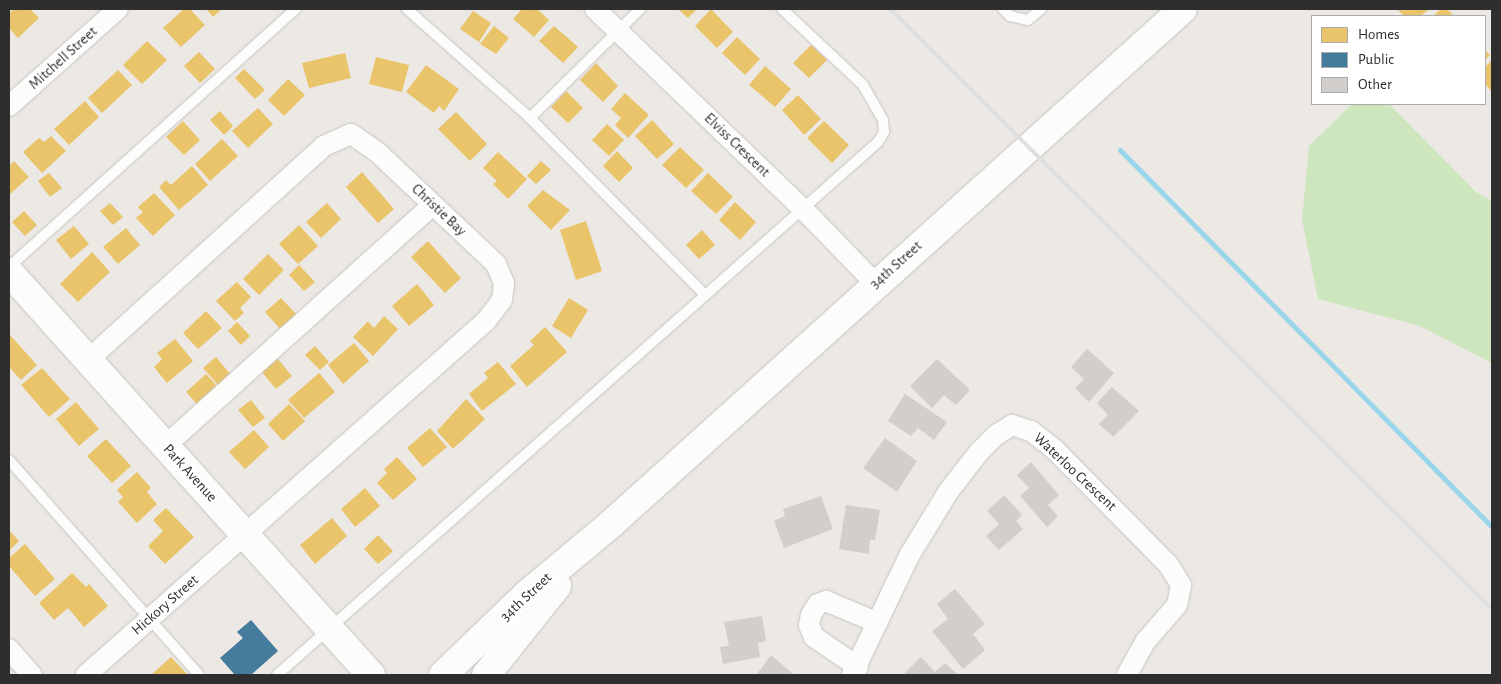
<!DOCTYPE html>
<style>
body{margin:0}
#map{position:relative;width:1501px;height:684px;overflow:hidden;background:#ece8e4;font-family:"Alegreya Sans",sans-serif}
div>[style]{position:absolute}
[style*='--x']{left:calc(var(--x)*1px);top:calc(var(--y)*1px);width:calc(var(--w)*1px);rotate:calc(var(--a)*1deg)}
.green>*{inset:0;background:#cee6be}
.homes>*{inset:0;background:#e9c46a}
.public>*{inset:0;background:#457b9d}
.stream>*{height:5px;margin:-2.5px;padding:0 2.5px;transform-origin:2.5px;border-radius:2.5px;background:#99d6ec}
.building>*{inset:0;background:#d1cecb}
.roads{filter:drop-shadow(0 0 1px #c5c4c5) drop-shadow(0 0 1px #c5c4c5)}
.lane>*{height:10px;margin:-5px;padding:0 5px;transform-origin:5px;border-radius:5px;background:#fcfcfb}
.street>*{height:20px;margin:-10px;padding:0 10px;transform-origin:10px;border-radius:10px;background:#fcfcfb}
.secondary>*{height:28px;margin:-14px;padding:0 14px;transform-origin:14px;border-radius:14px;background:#fcfcfb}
.rail>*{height:4px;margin:-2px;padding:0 2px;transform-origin:2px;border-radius:2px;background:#dfdfe1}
span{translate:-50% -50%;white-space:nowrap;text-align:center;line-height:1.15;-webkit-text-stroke:5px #fff;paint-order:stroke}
.street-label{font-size:15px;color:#2e2e2e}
.frame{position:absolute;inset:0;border:10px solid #2e2e2e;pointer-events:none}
.legend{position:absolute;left:1311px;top:15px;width:175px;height:90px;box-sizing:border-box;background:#fff;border:1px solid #ababab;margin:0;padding:6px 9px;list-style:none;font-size:15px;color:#2e2e2e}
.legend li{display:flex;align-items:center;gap:10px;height:25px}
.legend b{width:25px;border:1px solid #ababab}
</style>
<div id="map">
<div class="green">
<div style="clip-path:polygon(1352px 104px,1389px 104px,1476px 192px,1492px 201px,1492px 363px,1420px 326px,1318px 299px,1302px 220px,1309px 146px)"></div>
</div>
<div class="homes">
<div style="clip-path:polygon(14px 9px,30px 9px,39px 18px,18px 38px,9px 28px,9px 14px)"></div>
<div style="clip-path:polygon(184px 9px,190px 9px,205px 25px,181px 47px,163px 28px)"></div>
<div style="clip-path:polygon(206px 9px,222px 9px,213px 17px)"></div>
<div style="clip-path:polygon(522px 9px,537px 9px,549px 20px,534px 37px,513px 19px)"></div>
<div style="clip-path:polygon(678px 9px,697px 9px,688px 18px)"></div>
<div style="clip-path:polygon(711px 9px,733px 32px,717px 48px,695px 26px)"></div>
<div style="clip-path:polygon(1397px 9px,1429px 9px,1421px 16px,1404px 16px)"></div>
<div style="clip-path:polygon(1441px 9px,1447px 9px,1454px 16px,1433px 16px)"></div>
<div style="clip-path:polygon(473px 11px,491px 23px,479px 42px,460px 29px)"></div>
<div style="clip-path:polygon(494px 26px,509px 38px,496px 54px,480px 44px)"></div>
<div style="clip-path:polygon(554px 26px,578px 47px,563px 63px,539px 41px)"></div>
<div style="clip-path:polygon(737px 37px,760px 59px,745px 75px,722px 53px)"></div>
<div style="clip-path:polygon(147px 41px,167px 60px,142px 84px,123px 65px)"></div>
<div style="clip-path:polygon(811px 45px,827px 60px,809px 78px,793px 63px)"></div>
<div style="clip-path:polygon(1485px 50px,1490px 55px,1485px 60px)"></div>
<div style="clip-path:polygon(199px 52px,215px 69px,200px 83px,184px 66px)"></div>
<div style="clip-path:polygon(345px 53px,351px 78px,309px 88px,302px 63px)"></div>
<div style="clip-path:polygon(376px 57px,409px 65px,402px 92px,369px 84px)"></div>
<div style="clip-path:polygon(1492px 60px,1492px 92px,1485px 84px,1485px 67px)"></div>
<div style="clip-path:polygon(596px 63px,618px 86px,603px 102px,580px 80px)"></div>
<div style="clip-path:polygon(426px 65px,459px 89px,444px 111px,439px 106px,434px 113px,406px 92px)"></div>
<div style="clip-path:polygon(765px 66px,791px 89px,775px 107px,749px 85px)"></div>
<div style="clip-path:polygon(244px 69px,265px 90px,255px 99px,235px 78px)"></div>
<div style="clip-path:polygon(118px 70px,132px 85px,102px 113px,88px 98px)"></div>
<div style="clip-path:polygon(288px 79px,305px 95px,284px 116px,268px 100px)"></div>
<div style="clip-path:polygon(566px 91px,583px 108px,568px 123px,551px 107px)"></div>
<div style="clip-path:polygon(625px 93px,649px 115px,628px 138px,615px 125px,621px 118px,611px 109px)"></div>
<div style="clip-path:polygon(798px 95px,821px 119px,804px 135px,782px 110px)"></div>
<div style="clip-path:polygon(85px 101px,99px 117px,69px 145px,54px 129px)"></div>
<div style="clip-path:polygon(258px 108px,273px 124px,248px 148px,232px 131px)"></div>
<div style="clip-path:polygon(220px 111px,233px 126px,224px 135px,210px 120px)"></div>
<div style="clip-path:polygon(456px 112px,487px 144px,470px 161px,438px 129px)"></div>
<div style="clip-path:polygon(652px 120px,674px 144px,657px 159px,635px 136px)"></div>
<div style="clip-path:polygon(183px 121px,200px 140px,184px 155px,166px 137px)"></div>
<div style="clip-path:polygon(824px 121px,849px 145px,832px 163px,807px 138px)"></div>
<div style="clip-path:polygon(607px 124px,624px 140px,609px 156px,592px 140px)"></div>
<div style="clip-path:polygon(51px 136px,66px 151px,42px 173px,23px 152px,39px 138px,44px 142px)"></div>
<div style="clip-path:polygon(222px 139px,238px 156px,210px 181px,195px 164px)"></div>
<div style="clip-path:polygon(680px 147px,704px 170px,686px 188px,662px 165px)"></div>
<div style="clip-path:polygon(617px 151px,633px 168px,619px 182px,603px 166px)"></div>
<div style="clip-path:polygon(498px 152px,527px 179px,508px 199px,493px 184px,497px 181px,483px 168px)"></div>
<div style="clip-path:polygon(14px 161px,29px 177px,9px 195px,9px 166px)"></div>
<div style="clip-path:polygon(541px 161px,551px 170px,536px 184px,527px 176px)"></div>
<div style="clip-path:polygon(192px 166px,208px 185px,179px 210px,159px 187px,166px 180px,171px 185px)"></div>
<div style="clip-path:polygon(362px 172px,394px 209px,378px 223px,346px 187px)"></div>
<div style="clip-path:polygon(49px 173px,62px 188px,50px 197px,38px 181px)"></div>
<div style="clip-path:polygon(708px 173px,733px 197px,716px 214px,691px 191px)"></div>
<div style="clip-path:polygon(543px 190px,570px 210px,551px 230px,527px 206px)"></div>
<div style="clip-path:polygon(154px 193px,175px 215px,153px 236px,136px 218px,143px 212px,138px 207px)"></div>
<div style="clip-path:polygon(735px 202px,756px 222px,740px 240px,719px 220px)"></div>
<div style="clip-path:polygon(110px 203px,123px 217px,113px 225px,100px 211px)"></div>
<div style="clip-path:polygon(327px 203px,341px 219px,321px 238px,306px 222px)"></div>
<div style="clip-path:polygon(24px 211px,37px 225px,25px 236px,12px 222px)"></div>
<div style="clip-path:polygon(586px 221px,602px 271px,576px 280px,560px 230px)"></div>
<div style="clip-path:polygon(299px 225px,318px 246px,298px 264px,279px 244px)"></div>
<div style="clip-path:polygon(74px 226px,89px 244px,71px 259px,56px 240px)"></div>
<div style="clip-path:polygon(126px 228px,140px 245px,118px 264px,103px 247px)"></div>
<div style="clip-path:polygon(702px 230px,715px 245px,699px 259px,686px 245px)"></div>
<div style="clip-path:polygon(428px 241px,461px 278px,445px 293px,411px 257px)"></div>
<div style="clip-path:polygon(92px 252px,110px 272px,78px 302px,60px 284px)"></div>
<div style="clip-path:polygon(268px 254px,284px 270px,259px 295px,243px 279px)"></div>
<div style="clip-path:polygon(299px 265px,315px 282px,304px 291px,289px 275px)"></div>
<div style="clip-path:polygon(237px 282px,251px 297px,240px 308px,244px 313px,235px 321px,216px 301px)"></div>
<div style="clip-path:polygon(417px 284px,434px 305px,409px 326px,392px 306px)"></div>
<div style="clip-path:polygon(281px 298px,297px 315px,281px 330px,265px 312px)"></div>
<div style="clip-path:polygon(569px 298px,588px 310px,571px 338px,552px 326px)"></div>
<div style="clip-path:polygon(206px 311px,222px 328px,198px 349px,183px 333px)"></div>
<div style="clip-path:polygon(384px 316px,398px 329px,373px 356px,353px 337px,368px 321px,374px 328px)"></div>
<div style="clip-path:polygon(237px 322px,250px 336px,241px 345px,228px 331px)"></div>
<div style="clip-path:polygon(545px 327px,567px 352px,527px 387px,510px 366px,534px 345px,530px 341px)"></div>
<div style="clip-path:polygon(10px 335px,37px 365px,21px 380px,9px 367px)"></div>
<div style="clip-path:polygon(175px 339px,193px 361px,167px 383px,154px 367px,162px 359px,157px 353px)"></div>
<div style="clip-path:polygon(354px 343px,369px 361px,343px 384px,328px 365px)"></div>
<div style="clip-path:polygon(315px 346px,329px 362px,320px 370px,305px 355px)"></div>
<div style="clip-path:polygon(216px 357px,232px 376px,219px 386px,203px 368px)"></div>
<div style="clip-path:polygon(277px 358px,292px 376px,276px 389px,261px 371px)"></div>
<div style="clip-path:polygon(498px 362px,516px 384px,482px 411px,469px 394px,488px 378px,484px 373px)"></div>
<div style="clip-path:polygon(42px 368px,70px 399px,49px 417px,21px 385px)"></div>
<div style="clip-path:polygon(319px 373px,335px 392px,304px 418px,288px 400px)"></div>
<div style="clip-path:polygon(206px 374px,218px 387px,198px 405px,186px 392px)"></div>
<div style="clip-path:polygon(466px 399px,485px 419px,453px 449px,437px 431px)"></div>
<div style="clip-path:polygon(251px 400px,265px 418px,253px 427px,238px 410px)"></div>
<div style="clip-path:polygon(76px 402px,99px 429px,79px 446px,56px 419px)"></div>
<div style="clip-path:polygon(289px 404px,305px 421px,283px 441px,268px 424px)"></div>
<div style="clip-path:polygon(430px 428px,447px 447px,423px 467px,407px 448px)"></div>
<div style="clip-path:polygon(254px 430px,269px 447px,245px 469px,229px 452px)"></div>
<div style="clip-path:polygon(106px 439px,131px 466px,112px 483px,87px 456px)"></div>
<div style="clip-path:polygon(397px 457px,417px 479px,393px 500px,377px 483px,387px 473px,384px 469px)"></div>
<div style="clip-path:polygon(137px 472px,151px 488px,147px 492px,157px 504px,137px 523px,118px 502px,123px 497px,117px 490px)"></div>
<div style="clip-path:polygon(365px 488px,380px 506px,355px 527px,341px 509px)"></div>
<div style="clip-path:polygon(166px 508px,194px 537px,165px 564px,148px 546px,163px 531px,153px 520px)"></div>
<div style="clip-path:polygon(332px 518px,347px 536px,315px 564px,300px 545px)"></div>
<div style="clip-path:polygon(9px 530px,19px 541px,9px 551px)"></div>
<div style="clip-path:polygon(378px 535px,393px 551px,378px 564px,364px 549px)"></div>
<div style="clip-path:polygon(25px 544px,55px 579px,35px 596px,9px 566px,9px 558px)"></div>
<div style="clip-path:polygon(72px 573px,86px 587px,89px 584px,108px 606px,84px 627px,68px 608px,54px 620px,39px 603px)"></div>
<div style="clip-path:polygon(171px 657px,188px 675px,151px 675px)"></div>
</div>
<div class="public">
<div style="clip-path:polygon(251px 620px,278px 651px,251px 675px,235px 675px,220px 658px,243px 638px,237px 632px)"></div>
</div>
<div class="stream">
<div style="--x:1120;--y:150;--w:530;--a:45.38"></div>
</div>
<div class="building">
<div style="clip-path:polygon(1087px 349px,1114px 373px,1089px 402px,1075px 388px,1084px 379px,1071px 367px)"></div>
<div style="clip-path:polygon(937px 359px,970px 390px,956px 405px,944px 395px,932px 408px,910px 386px)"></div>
<div style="clip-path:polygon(1112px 387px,1139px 411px,1113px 437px,1099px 424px,1108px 415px,1097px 403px)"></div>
<div style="clip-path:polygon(905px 394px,947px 422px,934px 440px,918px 428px,911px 436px,888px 421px)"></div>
<div style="clip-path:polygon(885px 438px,917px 461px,897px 492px,863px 468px)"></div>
<div style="clip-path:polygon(1031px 462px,1059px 495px,1048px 505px,1058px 516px,1047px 527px,1020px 496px,1029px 488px,1017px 475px)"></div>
<div style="clip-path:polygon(1004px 495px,1022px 515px,1016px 521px,1023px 529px,999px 550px,986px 536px,999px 524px,987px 511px)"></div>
<div style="clip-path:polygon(821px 496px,833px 529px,784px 548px,774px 521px,785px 516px,783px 509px)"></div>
<div style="clip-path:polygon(846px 505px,880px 510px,875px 540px,870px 540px,869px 554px,839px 549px)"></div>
<div style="clip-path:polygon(955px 589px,985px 624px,973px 634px,985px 650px,963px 669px,932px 631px,948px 619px,937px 604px)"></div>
<div style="clip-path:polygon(762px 616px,766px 641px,758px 643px,760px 657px,723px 664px,720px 647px,729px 646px,724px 622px)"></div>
<div style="clip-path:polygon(771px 655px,794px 675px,757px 674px)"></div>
<div style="clip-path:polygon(921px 657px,935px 672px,945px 663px,958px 675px,903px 675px)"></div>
</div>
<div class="roads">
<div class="lane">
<div style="--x:407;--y:9;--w:164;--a:41.5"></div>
<div style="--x:530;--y:118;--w:249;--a:45.3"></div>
<div style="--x:1003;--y:9;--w:10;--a:45"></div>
<div style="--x:1010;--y:16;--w:18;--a:13"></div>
<div style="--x:1028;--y:20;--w:17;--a:-40"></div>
<div style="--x:530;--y:118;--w:155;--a:-44.7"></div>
<div style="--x:9;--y:267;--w:386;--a:-42"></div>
<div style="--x:9;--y:460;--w:287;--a:48.5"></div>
<div style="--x:277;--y:675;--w:803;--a:-41.57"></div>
<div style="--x:878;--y:142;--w:12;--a:-59"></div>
<div style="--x:884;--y:132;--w:12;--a:-95"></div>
<div style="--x:883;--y:120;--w:40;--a:-119.7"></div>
<div style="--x:863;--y:85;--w:111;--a:-136.8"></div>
</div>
<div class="street">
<div style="--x:595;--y:9;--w:289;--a:43.9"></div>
<div style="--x:803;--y:209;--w:105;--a:45.8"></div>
<div style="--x:9;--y:106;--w:146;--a:-41.7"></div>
<div style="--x:165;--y:446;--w:360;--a:-42"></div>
<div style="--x:9;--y:649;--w:35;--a:49"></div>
<div style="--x:858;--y:667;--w:53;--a:-145.7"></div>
<div style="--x:814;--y:637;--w:13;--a:-113"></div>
<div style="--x:809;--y:625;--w:10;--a:-79"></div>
<div style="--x:811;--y:615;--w:13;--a:-58"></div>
<div style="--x:818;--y:604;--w:9;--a:-21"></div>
<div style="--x:826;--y:601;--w:56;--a:22.9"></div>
<div style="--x:86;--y:675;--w:534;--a:-41.51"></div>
<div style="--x:486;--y:321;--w:26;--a:-53"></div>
<div style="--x:502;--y:300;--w:17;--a:-83"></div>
<div style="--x:504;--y:283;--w:21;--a:-113"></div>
<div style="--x:496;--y:264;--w:163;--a:-136.7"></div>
<div style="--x:377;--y:152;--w:32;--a:-145"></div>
<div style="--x:351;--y:134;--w:30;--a:156"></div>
<div style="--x:324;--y:146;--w:319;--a:137.8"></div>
<div style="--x:852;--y:675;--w:132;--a:-64.4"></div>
<div style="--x:909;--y:556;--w:75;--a:-58.6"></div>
<div style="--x:948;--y:492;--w:51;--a:-52.2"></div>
<div style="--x:979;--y:452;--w:24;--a:-45"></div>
<div style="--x:996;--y:435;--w:19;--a:-32"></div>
<div style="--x:1012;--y:425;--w:20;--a:18"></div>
<div style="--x:1031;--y:431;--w:31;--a:38"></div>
<div style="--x:1055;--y:450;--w:161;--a:45.3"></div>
<div style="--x:1168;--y:564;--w:25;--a:58"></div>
<div style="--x:1181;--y:585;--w:20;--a:101"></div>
<div style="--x:1177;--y:605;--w:49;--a:130.9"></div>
<div style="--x:1145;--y:642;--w:38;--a:119"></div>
</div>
<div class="secondary">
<div style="--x:9;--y:272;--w:542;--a:48.07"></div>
<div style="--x:443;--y:675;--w:115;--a:-43.9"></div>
<div style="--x:526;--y:595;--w:112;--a:-39.9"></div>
<div style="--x:612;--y:523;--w:768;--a:-41.99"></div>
<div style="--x:486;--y:675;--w:114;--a:-51.4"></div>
</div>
</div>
<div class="rail">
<div style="--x:890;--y:9;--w:850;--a:44.9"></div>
</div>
<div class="street-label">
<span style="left:63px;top:58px;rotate:-42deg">Mitchell Street</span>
<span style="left:737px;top:145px;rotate:44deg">Elviss Crescent</span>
<span style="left:439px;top:210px;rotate:43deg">Christie Bay</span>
<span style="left:896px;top:265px;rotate:-42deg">34th Street</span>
<span style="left:1075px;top:472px;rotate:43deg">Waterloo Crescent</span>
<span style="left:190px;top:473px;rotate:48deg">Park Avenue</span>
<span style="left:526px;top:597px;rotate:-43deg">34th Street</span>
<span style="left:165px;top:605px;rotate:-41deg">Hickory Street</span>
</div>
<div class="frame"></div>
<ul class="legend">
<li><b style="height:14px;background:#e9c46a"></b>Homes</li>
<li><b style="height:14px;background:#457b9d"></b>Public</li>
<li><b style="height:14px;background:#d1cecb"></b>Other</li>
</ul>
</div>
